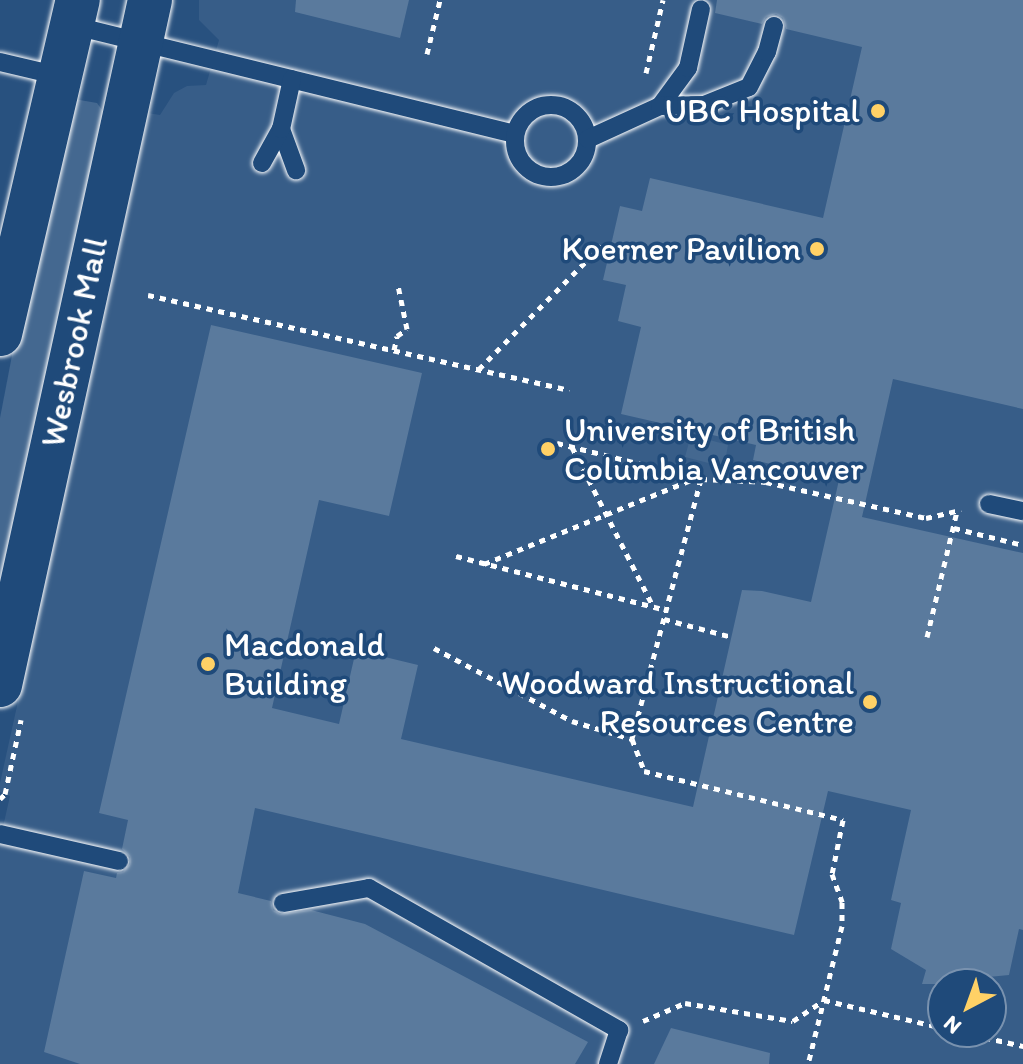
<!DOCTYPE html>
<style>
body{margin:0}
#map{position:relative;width:1023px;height:1064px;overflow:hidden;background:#28517f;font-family:Itim,sans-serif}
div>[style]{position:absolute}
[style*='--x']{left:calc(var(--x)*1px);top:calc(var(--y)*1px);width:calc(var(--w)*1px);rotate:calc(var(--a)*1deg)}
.built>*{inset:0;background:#375d88}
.green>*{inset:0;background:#446890}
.building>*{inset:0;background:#5a7a9d}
.path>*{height:5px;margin-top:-2.5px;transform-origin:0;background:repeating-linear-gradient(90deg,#fff 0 6px,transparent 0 12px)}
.roads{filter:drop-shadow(0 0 2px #fff) drop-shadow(0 0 2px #fff)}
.lane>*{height:18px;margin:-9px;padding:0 9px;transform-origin:9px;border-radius:9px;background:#1f4a7a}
.lane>.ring{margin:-9px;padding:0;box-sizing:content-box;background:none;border:18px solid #1f4a7a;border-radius:50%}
.secondary>*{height:44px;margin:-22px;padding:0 22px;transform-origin:22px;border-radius:22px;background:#1f4a7a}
.dots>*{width:22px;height:22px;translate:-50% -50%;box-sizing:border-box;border:4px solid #1f4a7a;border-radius:50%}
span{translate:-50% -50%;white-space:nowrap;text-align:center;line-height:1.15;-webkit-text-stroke:7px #1f4a7a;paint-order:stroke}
.poi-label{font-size:34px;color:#fff}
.right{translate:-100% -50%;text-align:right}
.left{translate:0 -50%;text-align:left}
.street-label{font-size:34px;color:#fff}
.north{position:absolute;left:927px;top:968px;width:80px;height:80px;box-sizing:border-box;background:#1f4a7a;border:2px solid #7992af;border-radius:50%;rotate:221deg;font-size:22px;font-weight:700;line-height:32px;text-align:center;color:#fff}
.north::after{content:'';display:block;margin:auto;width:28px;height:36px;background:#ffd166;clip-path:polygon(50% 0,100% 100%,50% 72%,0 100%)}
</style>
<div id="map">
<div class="built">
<div style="clip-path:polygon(evenodd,199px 0,1023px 0,1023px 1064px,0 1064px,0 840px,10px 796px,0 792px,0 783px,148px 113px,160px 115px,174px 93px,187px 86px,206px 85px,219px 40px,199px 20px,199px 0,943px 984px,991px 984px,991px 1032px,943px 1032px,943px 984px)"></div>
</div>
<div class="green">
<div style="clip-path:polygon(74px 99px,97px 103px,105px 114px,0 580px,0 418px,14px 345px)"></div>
<div style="clip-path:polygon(691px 435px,728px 445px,724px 467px,685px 457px)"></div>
</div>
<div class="building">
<div style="clip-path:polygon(296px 0,409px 0,400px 38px,295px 12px)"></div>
<div style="clip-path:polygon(717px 0,1023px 0,1023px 409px,893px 379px,862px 517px,1023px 553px,1023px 930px,1019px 929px,1009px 975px,968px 979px,967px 984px,922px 984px,926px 970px,891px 949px,901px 903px,891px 900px,911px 810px,828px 791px,794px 935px,255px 808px,238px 893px,271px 901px,273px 910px,280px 914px,311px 910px,365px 924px,588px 1042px,575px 1064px,80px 1064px,44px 1052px,84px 871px,116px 878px,117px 873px,123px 872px,130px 864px,130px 857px,122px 849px,128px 820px,99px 813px,211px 325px,422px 373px,389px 516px,319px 500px,272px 708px,339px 724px,356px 650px,418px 665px,401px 739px,693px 807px,742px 590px,762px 591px,811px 602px,839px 480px,753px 460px,756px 445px,621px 414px,641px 327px,618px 321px,626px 285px,603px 280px,620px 206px,642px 211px,650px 178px,823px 218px,862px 47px,786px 29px,783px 18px,776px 14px,766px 17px,762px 24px,715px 13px)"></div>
<div style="clip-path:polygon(671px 1028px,770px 1053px,769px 1064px,654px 1064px)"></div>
</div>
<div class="path">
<div style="--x:427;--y:54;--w:56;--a:-76.5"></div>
<div style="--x:646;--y:73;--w:75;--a:-76.9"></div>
<div style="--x:148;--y:295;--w:432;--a:12.7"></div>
<div style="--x:394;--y:350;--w:14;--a:-78"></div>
<div style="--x:397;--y:336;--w:12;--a:-35"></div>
<div style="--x:407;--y:329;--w:45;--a:-101.6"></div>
<div style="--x:479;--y:369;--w:179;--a:-45.2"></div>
<div style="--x:557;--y:443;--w:148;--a:14"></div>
<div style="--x:701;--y:479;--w:65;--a:2.6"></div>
<div style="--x:766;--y:482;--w:164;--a:12.7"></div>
<div style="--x:926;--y:518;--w:36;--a:-13"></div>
<div style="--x:572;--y:447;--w:178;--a:63"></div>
<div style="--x:701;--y:479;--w:269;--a:104.9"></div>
<div style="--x:632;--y:739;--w:34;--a:69"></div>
<div style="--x:644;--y:771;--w:205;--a:13.8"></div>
<div style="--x:843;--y:820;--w:55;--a:101.5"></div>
<div style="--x:832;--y:874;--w:30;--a:70"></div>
<div style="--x:842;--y:902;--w:24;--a:90"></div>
<div style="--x:842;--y:926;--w:142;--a:103.8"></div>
<div style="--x:954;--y:528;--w:71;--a:13.8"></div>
<div style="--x:456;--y:556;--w:217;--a:14.4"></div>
<div style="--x:484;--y:564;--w:229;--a:-22.1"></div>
<div style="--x:664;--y:619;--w:70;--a:14.8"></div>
<div style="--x:927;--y:637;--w:130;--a:-76.6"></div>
<div style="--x:434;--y:648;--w:156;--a:27.9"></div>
<div style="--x:572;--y:721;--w:63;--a:16.7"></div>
<div style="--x:0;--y:799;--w:7;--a:-45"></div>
<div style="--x:5;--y:794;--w:76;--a:-77.8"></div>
<div style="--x:643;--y:1021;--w:46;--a:-23.2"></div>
<div style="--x:685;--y:1003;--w:109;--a:9.5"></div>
<div style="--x:793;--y:1021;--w:37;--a:-34"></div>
<div style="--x:824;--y:1000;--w:122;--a:13.2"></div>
<div style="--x:961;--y:1032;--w:64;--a:12.7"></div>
</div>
<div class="roads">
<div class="lane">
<div style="--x:71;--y:25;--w:457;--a:13.8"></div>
<div style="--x:0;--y:62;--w:61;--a:13.3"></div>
<div class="ring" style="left:515px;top:105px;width:54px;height:54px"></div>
<div style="--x:660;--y:106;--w:47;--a:-53.6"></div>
<div style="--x:688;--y:68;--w:60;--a:-77.6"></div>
<div style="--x:281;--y:129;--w:44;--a:69.9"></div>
<div style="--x:588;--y:139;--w:79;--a:-24.6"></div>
<div style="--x:660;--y:106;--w:44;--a:-1.3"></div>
<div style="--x:704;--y:105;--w:48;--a:-21.8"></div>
<div style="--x:749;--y:87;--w:39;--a:-63"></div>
<div style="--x:767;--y:52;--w:27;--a:-75"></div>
<div style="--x:262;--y:163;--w:39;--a:-61"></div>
<div style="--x:281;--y:129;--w:51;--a:-77.6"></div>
<div style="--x:989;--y:504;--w:35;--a:12"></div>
<div style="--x:0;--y:834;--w:122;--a:12.8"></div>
<div style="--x:283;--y:903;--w:87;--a:-9.9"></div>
<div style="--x:369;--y:888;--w:288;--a:29.6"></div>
<div style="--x:619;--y:1030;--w:36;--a:108"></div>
</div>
<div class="secondary">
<div style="--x:0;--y:334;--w:343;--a:-76.9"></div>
<div style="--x:0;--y:685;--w:701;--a:-77.65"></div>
</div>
</div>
<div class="dots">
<div style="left:878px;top:111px;background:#ffd166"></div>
<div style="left:817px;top:249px;background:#ffd166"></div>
<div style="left:548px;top:449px;background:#ffd166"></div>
<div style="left:208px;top:664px;background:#ffd166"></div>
<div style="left:870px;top:702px;background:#ffd166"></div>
</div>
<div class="poi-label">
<span class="right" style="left:860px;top:111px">UBC Hospital</span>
<span class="right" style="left:801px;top:249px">Koerner Pavilion</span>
<span class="left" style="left:564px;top:449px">University of British<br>Columbia Vancouver</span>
<span class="left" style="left:224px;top:664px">Macdonald<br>Building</span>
<span class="right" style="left:854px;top:702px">Woodward Instructional<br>Resources Centre</span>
</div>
<div class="street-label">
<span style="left:74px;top:342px;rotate:-78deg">Wesbrook Mall</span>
</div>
<div class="north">N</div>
</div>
